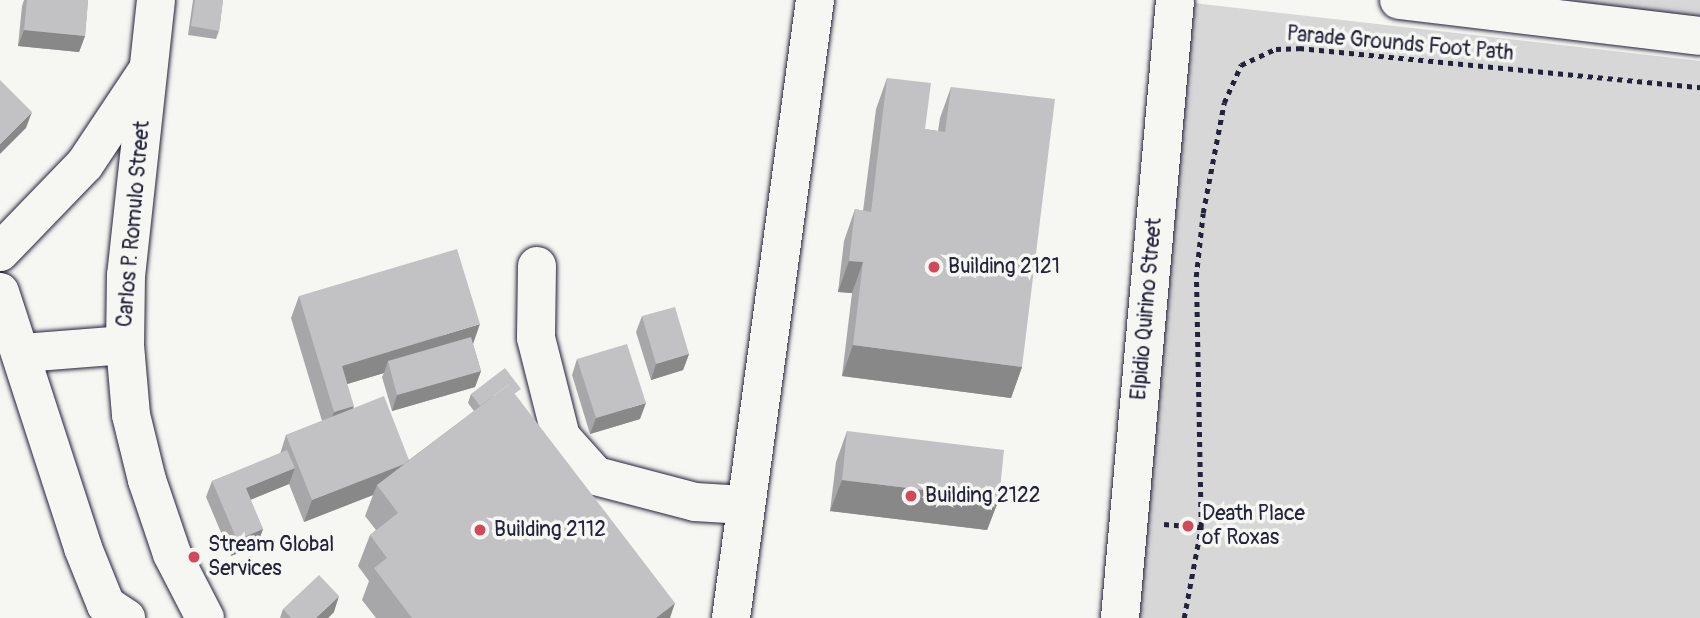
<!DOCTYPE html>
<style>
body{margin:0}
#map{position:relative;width:1700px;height:618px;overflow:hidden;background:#f6f6f2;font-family:Pangolin,sans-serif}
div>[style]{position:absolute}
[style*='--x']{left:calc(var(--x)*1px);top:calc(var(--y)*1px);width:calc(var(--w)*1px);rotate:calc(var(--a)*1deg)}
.green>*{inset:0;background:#d7d7d7}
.path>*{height:4.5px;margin-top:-2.25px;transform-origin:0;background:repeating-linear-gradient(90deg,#22223b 0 5px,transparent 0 10px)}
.roads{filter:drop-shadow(0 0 2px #22223b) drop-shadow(0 0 2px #22223b)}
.minor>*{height:38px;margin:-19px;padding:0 19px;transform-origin:19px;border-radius:19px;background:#f6f6f2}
.wall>*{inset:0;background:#a7a7a9}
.shaded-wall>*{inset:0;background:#888889}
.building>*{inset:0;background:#c2c2c4}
.dots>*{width:19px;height:19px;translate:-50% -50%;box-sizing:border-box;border:4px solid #f6f6f2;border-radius:50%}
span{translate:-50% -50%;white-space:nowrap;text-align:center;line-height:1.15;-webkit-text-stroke:7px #f6f6f2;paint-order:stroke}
.street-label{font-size:21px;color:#22223b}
.poi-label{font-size:21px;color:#22223b}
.left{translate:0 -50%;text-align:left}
</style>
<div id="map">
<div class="green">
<div style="clip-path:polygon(1533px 0,1700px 0,1700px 20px)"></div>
<div style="clip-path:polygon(1185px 2px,1700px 61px,1700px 618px,1133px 618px)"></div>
</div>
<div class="path">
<div style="--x:1164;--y:524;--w:37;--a:5"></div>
<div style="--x:1184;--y:618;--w:93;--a:-79.4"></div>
<div style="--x:1201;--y:527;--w:250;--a:-91.1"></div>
<div style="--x:1196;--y:277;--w:64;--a:-83.8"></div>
<div style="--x:1203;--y:213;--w:112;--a:-79.2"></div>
<div style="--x:1224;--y:103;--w:42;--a:-65.9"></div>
<div style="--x:1241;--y:65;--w:38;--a:-25"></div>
<div style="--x:1276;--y:49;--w:23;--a:-2"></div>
<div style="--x:1299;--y:48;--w:403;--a:5.6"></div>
</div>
<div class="roads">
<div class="minor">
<div style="--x:156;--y:0;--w:277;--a:96.2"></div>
<div style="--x:126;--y:275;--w:70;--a:90.8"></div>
<div style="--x:125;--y:345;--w:70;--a:85.1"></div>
<div style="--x:131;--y:415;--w:67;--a:76.2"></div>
<div style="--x:147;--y:480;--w:78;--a:71.3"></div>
<div style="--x:172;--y:554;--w:72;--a:62.7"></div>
<div style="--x:1399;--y:0;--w:303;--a:6.8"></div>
<div style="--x:0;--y:252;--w:122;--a:-46"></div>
<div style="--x:85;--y:164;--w:108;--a:-56.3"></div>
<div style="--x:537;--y:266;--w:72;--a:90.8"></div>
<div style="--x:536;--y:338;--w:102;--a:75.8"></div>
<div style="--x:561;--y:437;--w:52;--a:48.1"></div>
<div style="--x:596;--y:476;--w:102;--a:14.7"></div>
<div style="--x:695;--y:502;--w:50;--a:3.4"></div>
<div style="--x:0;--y:292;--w:269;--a:72"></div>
<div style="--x:83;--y:548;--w:61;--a:68"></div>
<div style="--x:106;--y:605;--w:24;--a:33"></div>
<div style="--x:23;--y:353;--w:102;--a:-4.5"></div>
<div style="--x:731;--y:618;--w:624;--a:-82.26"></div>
<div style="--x:1120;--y:618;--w:620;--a:-84.91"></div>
</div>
</div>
<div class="wall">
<div style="clip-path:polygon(24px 0,88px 0,85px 36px,79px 52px,18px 46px,22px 6px)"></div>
<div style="clip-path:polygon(193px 0,223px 0,219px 31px,216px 39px,188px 35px)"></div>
<div style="clip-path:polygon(887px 78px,925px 129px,938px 131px,940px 118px,951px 87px,1022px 367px,1011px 398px,842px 376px,852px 293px,838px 292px,844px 241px,855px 209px,863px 211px,876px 109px)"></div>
<div style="clip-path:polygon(299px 296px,473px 344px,481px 371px,475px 387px,392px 411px,382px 377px,384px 373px,347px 384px,353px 408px,409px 460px,474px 411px,468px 403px,471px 394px,517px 398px,670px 618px,376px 618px,362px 600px,369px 581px,358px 566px,370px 535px,376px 530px,365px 516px,373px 495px,304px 522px,289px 484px,250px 500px,263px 529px,257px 545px,231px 556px,206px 497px,212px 481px,280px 454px,286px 435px,322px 421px,291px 318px)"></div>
<div style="clip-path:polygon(642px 316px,689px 354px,683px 370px,651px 380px,636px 332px)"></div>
<div style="clip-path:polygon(577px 359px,640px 419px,590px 434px,572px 375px)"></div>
<div style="clip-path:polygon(847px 431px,999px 499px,987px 530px,830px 511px,836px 462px)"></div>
<div style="clip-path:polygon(283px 609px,334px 612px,328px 618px,280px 618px)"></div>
</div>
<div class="shaded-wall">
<div style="clip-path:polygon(24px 30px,85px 36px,79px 52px,18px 46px)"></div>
<div style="clip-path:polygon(32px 112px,26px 128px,0 154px,0 144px)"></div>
<div style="clip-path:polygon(849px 261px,863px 262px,852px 293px,838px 292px)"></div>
<div style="clip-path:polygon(480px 324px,472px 347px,388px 361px,384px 373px,334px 388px,342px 366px)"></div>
<div style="clip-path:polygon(853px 345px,1022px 367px,1011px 398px,842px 376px)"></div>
<div style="clip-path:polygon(689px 354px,683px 370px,651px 380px,656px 364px)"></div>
<div style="clip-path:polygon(481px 371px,475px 387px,392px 411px,397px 395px)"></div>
<div style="clip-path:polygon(646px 403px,640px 419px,590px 434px,596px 418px)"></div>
<div style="clip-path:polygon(354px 406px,346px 428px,326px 434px,334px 412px)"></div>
<div style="clip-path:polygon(410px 462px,377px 485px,373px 495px,304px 522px,312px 500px)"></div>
<div style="clip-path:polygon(295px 468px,289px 484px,240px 504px,246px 488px)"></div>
<div style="clip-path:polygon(842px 480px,999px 499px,987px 530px,830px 511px)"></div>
<div style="clip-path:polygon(263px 529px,257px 545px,231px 556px,237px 540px)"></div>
<div style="clip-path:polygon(339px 596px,334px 612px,328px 618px,316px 618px)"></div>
<div style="clip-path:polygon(675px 603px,670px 618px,656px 618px)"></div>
</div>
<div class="building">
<div style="clip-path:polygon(27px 0,88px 0,85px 36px,24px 30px)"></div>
<div style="clip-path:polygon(195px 0,223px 0,219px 31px,191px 26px)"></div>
<div style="clip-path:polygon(887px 78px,931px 83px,925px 129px,945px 132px,951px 87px,1055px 99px,1022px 367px,853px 345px,863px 262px,849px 261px,855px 209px,871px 212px)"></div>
<div style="clip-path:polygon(0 80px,32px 112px,0 144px)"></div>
<div style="clip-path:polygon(457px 249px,480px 324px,342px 366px,354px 406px,334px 412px,299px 296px)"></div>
<div style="clip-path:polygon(675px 307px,689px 354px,656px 364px,642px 316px)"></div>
<div style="clip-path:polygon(471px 337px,481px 371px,397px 395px,388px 361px)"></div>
<div style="clip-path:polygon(627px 344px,646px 403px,596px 418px,577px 359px)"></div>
<div style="clip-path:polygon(505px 368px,521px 389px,514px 394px,508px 385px,480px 406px,471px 394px)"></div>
<div style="clip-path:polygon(508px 385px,675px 603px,656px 618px,412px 618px,374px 568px,387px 558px,370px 535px,398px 513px,377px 485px)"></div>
<div style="clip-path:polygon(384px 396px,409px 460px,404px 464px,312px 500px,286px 435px)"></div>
<div style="clip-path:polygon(847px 431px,1004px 450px,999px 499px,842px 480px)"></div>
<div style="clip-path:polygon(287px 450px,295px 468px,246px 488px,263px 529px,237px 540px,212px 481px)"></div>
<div style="clip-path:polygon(319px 575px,339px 596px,316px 618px,291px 618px,283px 609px)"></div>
</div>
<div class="dots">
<div style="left:934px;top:267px;background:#d1495b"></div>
<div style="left:911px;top:496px;background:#d1495b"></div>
<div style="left:1188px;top:526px;background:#d1495b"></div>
<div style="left:480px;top:530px;background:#d1495b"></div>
<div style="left:194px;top:557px;background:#d1495b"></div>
</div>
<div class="street-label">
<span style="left:1400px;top:44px;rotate:5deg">Parade Grounds Foot Path</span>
<span style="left:134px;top:224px;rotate:-85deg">Carlos P. Romulo Street</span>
<span style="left:1147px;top:309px;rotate:-85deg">Elpidio Quirino Street</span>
</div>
<div class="poi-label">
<span class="left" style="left:948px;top:267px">Building 2121</span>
<span class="left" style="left:925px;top:496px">Building 2122</span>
<span class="left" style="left:1202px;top:526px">Death Place<br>of Roxas</span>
<span class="left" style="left:494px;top:530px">Building 2112</span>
<span class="left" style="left:208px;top:557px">Stream Global<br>Services</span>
</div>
</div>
